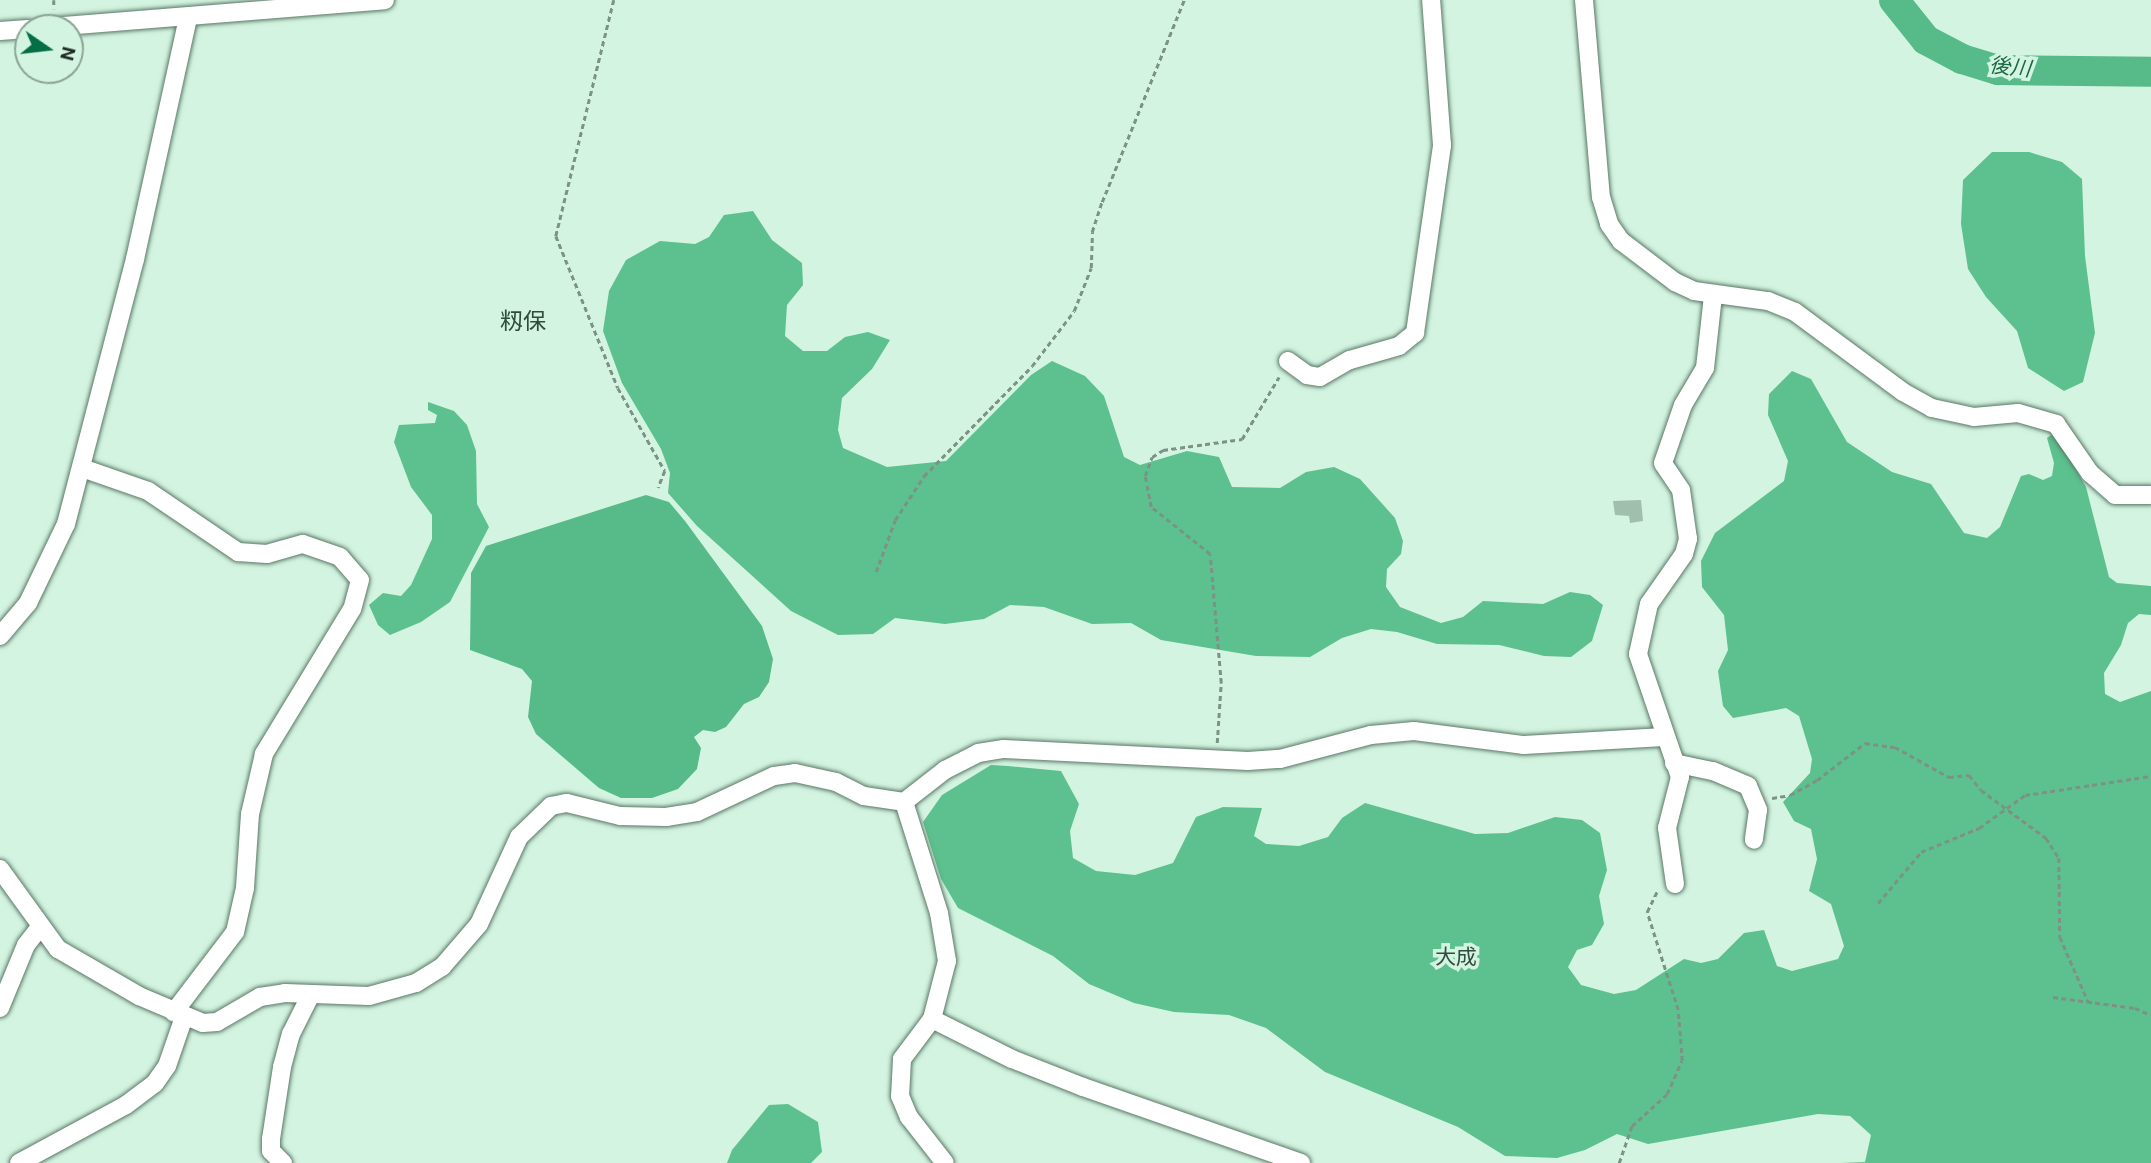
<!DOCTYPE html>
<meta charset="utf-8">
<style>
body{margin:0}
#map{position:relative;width:2151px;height:1163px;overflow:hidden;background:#d3f4e1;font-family:Roboto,"Noto Sans JP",sans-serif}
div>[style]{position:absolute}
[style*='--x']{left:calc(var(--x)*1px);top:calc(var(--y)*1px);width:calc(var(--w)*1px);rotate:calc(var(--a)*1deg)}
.forest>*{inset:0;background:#5cc18e}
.water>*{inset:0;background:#56bb89}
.river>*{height:30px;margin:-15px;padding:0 15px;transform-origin:15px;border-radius:15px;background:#56bb89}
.building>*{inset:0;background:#a0bfad}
.path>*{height:2.5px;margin-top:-1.25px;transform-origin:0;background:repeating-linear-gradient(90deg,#7b9284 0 5px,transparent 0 8.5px)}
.roads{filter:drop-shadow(0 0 2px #5a7766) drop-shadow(0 0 2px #5a7766)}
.minor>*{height:18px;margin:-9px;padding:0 9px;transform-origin:9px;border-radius:9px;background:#fff}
span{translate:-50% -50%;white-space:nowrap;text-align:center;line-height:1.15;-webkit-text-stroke:7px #d3f4e1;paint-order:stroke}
.water-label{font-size:21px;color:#1b6644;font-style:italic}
.neighbourhood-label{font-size:21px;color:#304c3c}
.quarter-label{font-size:23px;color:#304c3c}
.north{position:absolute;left:14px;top:14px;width:70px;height:70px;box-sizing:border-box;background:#d3f4e1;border:2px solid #8ba495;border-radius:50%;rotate:104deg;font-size:19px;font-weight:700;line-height:28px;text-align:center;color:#1f2c24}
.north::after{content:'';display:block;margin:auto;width:24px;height:32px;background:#046f47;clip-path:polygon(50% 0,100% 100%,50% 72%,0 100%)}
</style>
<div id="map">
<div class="forest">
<div style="clip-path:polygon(1992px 152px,2029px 152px,2062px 162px,2082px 179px,2085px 256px,2095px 333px,2083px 382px,2064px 391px,2028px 368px,2017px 331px,1986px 297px,1968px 269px,1961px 224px,1963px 180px)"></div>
<div style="clip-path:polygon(753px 211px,772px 240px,802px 263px,803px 285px,787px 305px,785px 336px,803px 351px,827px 351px,845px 337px,868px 332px,890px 340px,872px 369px,842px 398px,838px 430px,843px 448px,887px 467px,946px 461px,1031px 375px,1052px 361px,1085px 376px,1104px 396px,1124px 457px,1140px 465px,1187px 451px,1219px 457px,1232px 487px,1280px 488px,1306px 472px,1334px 467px,1360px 479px,1395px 518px,1403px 541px,1401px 554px,1387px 569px,1386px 587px,1400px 607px,1441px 623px,1463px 617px,1483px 601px,1543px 604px,1570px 592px,1590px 595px,1603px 605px,1592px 641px,1571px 657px,1544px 656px,1499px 645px,1437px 644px,1397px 632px,1371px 629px,1342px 638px,1310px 657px,1256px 656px,1161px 640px,1131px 623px,1092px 624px,1044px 607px,1010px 605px,984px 619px,945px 624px,895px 618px,873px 634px,838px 635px,791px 611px,697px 526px,668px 493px,670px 473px,661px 449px,622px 383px,603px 331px,609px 291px,626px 260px,660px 241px,695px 244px,709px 237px,724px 215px)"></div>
<div style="clip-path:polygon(1792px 371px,1811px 379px,1847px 442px,1892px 472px,1931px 484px,1964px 533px,1987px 538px,2000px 527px,2021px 476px,2029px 474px,2043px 480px,2052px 476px,2054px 463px,2047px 438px,2055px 432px,2086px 487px,2109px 577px,2117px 583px,2151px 586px,2151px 615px,2139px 614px,2128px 623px,2121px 645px,2104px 673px,2105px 694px,2120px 702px,2151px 691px,2151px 1163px,1841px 1163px,1865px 1162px,1871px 1135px,1850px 1116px,1818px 1114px,1648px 1144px,1617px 1134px,1585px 1150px,1557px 1158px,1505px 1156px,1458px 1127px,1325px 1072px,1266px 1028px,1229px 1015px,1174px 1012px,1134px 1003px,1089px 984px,1053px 956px,958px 908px,941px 879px,923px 822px,942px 795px,991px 765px,1008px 766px,1061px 771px,1079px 804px,1070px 831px,1073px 858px,1096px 871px,1135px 875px,1173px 863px,1196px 817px,1223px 807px,1262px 808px,1254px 836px,1266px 844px,1299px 846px,1328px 837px,1342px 818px,1365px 803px,1475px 834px,1508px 833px,1555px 817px,1582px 820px,1600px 833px,1607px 870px,1599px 896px,1604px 924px,1592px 945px,1577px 950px,1568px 967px,1581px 985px,1614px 994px,1636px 990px,1684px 959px,1701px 963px,1718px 959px,1744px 933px,1764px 930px,1777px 966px,1792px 971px,1838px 959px,1844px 946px,1831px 904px,1809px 891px,1817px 859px,1811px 829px,1794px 821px,1783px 802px,1810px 773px,1812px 759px,1799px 716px,1786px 708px,1733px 718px,1723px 706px,1718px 671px,1728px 650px,1724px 615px,1702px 587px,1701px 561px,1715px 533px,1784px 481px,1788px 461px,1768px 415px,1769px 394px)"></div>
<div style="clip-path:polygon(428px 402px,454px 411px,467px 425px,476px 451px,477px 504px,489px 527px,450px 602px,421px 622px,390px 635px,378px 625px,369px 605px,383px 593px,401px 596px,411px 585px,432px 539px,432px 515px,411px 487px,394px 442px,399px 425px,435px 423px,437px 415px,428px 410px)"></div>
<div style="clip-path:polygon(788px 1104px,818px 1122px,822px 1152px,811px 1163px,727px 1163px,732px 1150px,769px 1105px)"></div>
</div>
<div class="water">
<div style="clip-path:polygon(646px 495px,669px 502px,685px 521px,762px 626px,773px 659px,769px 682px,759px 697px,744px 704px,726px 727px,715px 732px,703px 730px,694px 737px,701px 748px,697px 769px,678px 789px,652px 798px,621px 798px,599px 788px,536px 734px,528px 717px,532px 681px,522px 669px,470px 650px,471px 573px,486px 546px)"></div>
</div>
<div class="river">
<div style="--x:1894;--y:0;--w:51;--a:51.3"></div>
<div style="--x:1926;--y:40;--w:41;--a:27.8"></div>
<div style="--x:1962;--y:59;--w:38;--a:17"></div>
<div style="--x:1998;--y:70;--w:153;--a:0.7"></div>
</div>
<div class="building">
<div style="clip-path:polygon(1641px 500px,1643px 521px,1630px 523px,1629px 516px,1615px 515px,1613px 501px)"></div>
</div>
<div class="path">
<div style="--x:54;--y:0;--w:9;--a:90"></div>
<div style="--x:614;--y:0;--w:243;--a:103.8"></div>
<div style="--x:556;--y:236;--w:164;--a:67.8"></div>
<div style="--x:618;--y:388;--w:95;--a:60.5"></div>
<div style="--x:665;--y:471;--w:18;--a:112"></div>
<div style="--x:876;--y:572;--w:55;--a:-69.9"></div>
<div style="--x:895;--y:520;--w:53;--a:-56.6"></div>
<div style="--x:924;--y:476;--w:154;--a:-45.5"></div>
<div style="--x:1032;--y:366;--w:69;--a:-52.6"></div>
<div style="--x:1074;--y:311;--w:46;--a:-68.4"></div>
<div style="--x:1091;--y:268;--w:36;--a:-88"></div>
<div style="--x:1092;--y:232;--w:32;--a:-72"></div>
<div style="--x:1102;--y:202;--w:218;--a:-67.9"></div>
<div style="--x:1217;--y:743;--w:60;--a:-86.2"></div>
<div style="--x:1221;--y:683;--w:129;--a:-94.9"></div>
<div style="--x:1210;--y:554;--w:75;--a:-141.5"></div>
<div style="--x:1151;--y:507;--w:32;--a:-101"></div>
<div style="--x:1145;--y:476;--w:20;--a:-70"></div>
<div style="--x:1152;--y:457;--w:13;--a:-32"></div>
<div style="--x:1163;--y:450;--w:80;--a:-7.9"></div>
<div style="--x:1242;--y:439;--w:72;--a:-59.2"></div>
<div style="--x:1772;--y:798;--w:18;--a:-9"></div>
<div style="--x:1790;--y:795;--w:31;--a:-29"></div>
<div style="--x:1817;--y:780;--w:61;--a:-37.6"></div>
<div style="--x:1865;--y:743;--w:30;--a:8"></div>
<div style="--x:1895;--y:747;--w:62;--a:29.1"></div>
<div style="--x:1949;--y:777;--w:20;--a:-6"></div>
<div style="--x:1969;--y:775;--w:19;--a:51"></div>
<div style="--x:1981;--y:790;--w:81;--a:36.4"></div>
<div style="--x:2046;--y:838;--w:24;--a:57"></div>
<div style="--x:2059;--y:858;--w:79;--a:89.3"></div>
<div style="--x:2060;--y:937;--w:70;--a:66.4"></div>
<div style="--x:1878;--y:903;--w:67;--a:-49.9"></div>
<div style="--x:1921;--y:852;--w:63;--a:-22.5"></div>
<div style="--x:1979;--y:828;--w:57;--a:-35.7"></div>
<div style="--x:2025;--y:795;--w:127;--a:-8.6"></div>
<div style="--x:2053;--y:997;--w:83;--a:7.6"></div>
<div style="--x:2135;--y:1008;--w:17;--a:24"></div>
<div style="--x:1619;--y:1163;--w:39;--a:-71"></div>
<div style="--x:1632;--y:1126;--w:47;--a:-42.4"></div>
<div style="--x:1667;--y:1094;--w:36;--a:-66"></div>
<div style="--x:1682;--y:1061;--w:51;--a:-94.5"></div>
<div style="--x:1678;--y:1010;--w:103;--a:-107.6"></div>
<div style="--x:1647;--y:912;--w:25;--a:-64"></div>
</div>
<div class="roads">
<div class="minor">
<div style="--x:1584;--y:0;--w:198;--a:85.1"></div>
<div style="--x:1601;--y:197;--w:28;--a:73"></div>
<div style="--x:1609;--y:224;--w:21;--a:55"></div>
<div style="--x:1621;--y:241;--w:68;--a:37.2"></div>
<div style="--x:1675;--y:282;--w:21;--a:25"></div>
<div style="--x:1694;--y:291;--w:75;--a:7.7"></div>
<div style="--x:1768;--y:301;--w:29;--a:22"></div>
<div style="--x:1795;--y:312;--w:134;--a:36.5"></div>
<div style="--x:1903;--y:392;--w:33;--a:29"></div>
<div style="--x:1932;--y:408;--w:43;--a:12.1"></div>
<div style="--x:1974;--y:417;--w:44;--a:-5.2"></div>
<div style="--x:2018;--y:413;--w:40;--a:16"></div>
<div style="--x:2056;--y:424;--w:60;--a:55.2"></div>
<div style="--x:2090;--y:473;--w:33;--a:41"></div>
<div style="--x:2115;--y:495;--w:36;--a:0"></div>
<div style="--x:39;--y:28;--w:347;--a:-4.6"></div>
<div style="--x:0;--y:31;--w:28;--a:-4"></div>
<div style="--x:1288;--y:361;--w:24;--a:36"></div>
<div style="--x:1307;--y:375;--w:13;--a:9"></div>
<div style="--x:1320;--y:377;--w:34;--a:-30"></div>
<div style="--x:1350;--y:360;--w:51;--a:-15.9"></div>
<div style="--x:1399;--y:346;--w:21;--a:-39"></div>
<div style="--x:1415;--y:333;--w:190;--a:-81.8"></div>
<div style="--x:1442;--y:145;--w:145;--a:-94.3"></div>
<div style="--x:82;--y:468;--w:70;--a:19.2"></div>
<div style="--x:148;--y:491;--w:109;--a:34.1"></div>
<div style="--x:238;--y:552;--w:29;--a:4"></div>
<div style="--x:267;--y:554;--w:37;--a:-16"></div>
<div style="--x:303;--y:544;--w:39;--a:19"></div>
<div style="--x:340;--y:557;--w:30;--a:49"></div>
<div style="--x:360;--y:580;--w:30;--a:105"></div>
<div style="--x:352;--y:609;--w:170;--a:121.3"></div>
<div style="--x:264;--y:754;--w:62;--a:103.1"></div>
<div style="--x:250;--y:814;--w:74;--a:93.9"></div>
<div style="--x:245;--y:888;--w:45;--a:102.8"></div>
<div style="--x:235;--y:932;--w:101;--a:127.3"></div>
<div style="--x:0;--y:636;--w:43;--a:-49.7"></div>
<div style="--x:28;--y:603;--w:88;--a:-64.3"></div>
<div style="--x:66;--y:524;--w:274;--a:-75.4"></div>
<div style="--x:135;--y:259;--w:248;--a:-77.6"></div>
<div style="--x:1674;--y:763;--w:40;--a:12"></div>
<div style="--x:1713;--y:771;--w:38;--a:23"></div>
<div style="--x:1748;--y:786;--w:26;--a:67"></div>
<div style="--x:1758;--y:810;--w:30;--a:98"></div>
<div style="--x:904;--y:802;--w:116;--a:72.5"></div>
<div style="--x:939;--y:913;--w:49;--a:80.5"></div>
<div style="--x:947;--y:961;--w:60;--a:104.5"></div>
<div style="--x:932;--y:1019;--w:50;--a:126.9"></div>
<div style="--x:902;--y:1059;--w:37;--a:93"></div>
<div style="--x:900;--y:1096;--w:23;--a:67"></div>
<div style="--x:909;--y:1117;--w:58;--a:52"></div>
<div style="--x:0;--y:869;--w:99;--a:54.1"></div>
<div style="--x:58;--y:949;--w:94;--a:30.1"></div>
<div style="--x:139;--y:996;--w:69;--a:22.9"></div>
<div style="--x:203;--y:1023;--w:14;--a:-4"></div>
<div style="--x:217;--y:1022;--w:50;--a:-30.2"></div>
<div style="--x:260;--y:997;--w:25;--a:-9"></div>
<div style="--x:285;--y:993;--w:84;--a:2"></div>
<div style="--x:369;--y:996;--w:49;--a:-15.5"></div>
<div style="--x:416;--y:983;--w:31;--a:-32"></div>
<div style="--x:442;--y:967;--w:57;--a:-49.3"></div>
<div style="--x:479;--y:924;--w:96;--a:-65.3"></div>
<div style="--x:519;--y:837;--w:45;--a:-44.1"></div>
<div style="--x:551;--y:806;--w:16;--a:-11"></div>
<div style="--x:567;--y:803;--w:55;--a:13.8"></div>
<div style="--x:620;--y:816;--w:46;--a:1.2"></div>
<div style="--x:666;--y:817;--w:31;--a:-9"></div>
<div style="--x:697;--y:812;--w:85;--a:-25.1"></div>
<div style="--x:774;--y:776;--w:21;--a:-8"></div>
<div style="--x:795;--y:773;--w:42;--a:12.4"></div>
<div style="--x:836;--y:782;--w:31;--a:27"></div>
<div style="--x:864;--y:796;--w:40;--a:8.5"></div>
<div style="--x:904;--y:802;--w:52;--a:-38"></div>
<div style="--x:945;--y:770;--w:37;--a:-27"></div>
<div style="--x:978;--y:753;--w:26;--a:-9"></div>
<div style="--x:1004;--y:749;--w:244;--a:2.8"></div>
<div style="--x:1248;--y:761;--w:32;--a:-4"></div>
<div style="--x:1280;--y:759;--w:94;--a:-14.8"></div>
<div style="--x:1371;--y:735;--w:43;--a:-5.3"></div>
<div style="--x:1414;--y:731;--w:111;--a:7.3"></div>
<div style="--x:1524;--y:745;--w:140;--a:-3.3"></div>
<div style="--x:1675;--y:884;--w:57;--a:-98.1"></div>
<div style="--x:1667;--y:828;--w:53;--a:-75.7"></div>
<div style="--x:1680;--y:777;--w:130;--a:-108.9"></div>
<div style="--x:1638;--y:654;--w:51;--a:-77.6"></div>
<div style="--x:1649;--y:604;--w:61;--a:-55"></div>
<div style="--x:1684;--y:554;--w:16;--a:-75"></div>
<div style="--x:1688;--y:539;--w:49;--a:-98.1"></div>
<div style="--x:1681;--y:490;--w:32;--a:-124"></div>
<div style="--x:1663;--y:463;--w:61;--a:-71"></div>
<div style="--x:1683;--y:405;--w:43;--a:-59.3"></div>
<div style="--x:1705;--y:368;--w:72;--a:-83.7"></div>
<div style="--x:0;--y:1008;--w:68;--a:-67.6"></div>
<div style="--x:26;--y:945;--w:23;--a:-52"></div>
<div style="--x:932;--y:1019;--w:89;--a:26.6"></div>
<div style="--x:1012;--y:1059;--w:76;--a:21.5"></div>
<div style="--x:1083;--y:1087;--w:231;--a:19.2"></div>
<div style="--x:19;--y:1163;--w:122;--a:-28.5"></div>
<div style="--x:126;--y:1105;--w:36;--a:-37"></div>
<div style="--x:155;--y:1083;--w:21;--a:-55"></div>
<div style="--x:167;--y:1066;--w:52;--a:-70.9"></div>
<div style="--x:283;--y:1163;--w:17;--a:-135"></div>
<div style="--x:271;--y:1151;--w:12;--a:-90"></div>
<div style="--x:271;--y:1139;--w:73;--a:-81.3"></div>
<div style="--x:282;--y:1067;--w:34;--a:-75"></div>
<div style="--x:291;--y:1034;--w:42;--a:-63.4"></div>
</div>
</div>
<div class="water-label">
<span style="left:2010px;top:67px;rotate:6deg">後川</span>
</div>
<div class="neighbourhood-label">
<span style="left:1456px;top:957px">大成</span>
</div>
<div class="quarter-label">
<span style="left:523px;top:322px">籾保</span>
</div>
<div class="north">N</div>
</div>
